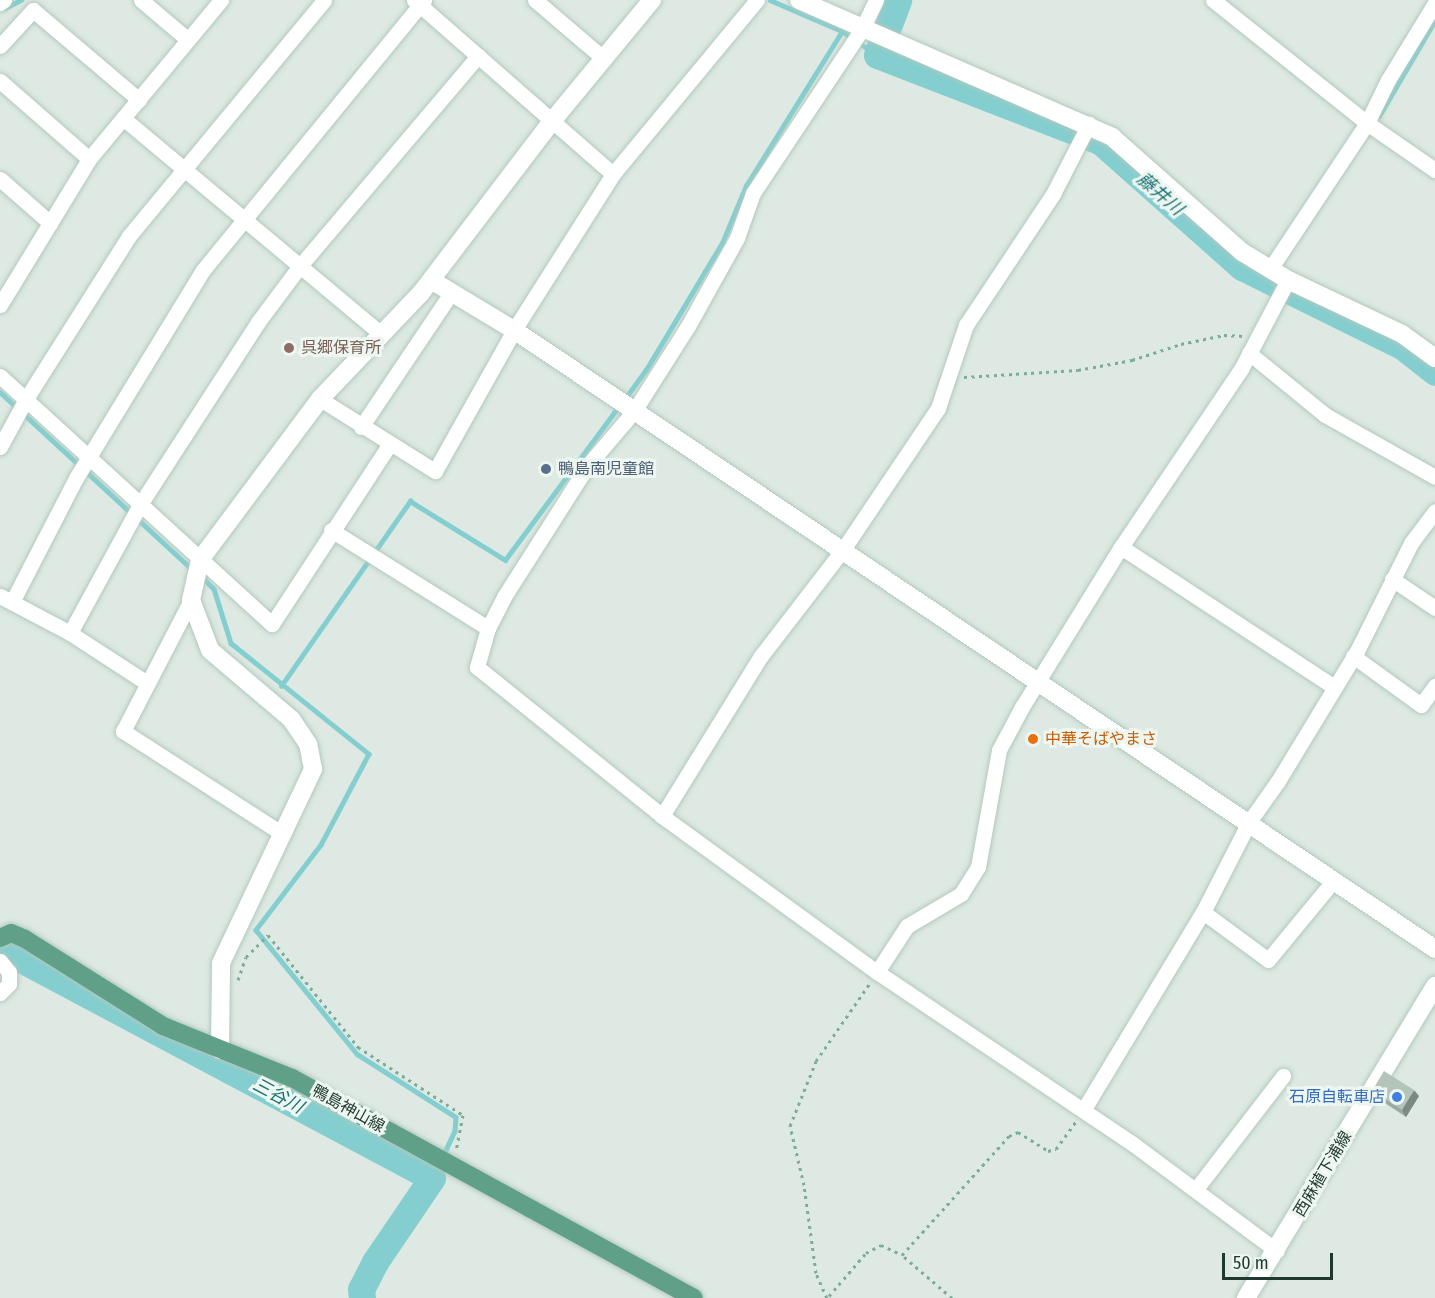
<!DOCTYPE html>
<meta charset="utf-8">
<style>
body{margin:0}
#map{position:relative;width:1435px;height:1298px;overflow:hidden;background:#dde9e2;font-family:"Fira Sans Condensed","Noto Sans JP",sans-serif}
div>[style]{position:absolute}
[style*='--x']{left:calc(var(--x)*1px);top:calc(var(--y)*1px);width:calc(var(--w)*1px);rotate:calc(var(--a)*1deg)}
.stream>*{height:4.5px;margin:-2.25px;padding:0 2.25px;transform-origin:2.25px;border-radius:2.25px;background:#84ced0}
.river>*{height:27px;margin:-13.5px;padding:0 13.5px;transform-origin:13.5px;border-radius:13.5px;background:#84ced0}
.path>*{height:3px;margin-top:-1.5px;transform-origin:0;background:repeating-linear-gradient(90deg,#7dad98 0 3px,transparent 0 7.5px)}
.roads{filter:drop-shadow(0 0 2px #b1c9bd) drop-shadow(0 0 2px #b1c9bd)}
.minor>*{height:15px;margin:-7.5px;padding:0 7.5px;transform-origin:7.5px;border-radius:7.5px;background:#fff}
.tertiary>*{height:18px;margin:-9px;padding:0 9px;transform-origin:9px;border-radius:9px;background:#fff}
.secondary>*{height:18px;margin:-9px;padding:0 9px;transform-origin:9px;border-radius:9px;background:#fff}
.primary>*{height:18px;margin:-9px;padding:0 9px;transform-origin:9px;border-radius:9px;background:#61a088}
.wall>*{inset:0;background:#9aa9a1}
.shaded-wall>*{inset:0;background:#7d8983}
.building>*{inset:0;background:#b3c4bb}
.dots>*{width:16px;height:16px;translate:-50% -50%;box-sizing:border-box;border:3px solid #eef6f1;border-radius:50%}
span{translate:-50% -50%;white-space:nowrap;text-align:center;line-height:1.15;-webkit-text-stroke:6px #eef6f1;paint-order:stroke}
.education-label{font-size:16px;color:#785e54}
.left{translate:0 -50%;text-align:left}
.service-label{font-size:16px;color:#4e5e75}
.food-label{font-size:16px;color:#c56008}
.shop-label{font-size:16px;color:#366cbe}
.right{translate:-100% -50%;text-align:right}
.street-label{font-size:16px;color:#1f392f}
.water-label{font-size:18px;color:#197174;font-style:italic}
.scale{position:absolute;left:1222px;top:1253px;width:111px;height:27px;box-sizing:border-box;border:3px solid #1f392f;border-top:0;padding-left:8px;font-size:18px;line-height:21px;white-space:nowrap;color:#1f392f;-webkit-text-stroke:4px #eef6f1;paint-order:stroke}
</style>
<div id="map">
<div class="stream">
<div style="--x:770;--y:0;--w:78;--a:23.3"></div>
<div style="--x:842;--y:31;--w:42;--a:34.4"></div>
<div style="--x:5;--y:8;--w:18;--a:-27"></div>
<div style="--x:1379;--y:116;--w:111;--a:-59.7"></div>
<div style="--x:0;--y:392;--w:261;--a:42.7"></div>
<div style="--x:624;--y:400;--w:37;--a:-54"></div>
<div style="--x:646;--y:370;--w:148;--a:-59.1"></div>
<div style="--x:722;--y:243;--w:62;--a:-67.2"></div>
<div style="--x:746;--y:186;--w:182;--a:-58.2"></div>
<div style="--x:201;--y:576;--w:18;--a:45"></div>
<div style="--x:214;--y:589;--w:57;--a:72.5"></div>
<div style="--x:231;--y:643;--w:177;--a:38.8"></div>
<div style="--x:369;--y:754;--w:103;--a:117.8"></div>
<div style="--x:321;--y:845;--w:107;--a:127.4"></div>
<div style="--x:256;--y:930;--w:160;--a:50.8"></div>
<div style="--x:357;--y:1054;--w:117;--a:32.5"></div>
<div style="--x:456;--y:1117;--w:14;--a:94"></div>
<div style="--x:455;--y:1131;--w:29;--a:115"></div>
<div style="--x:281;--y:686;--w:226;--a:-55.1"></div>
<div style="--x:410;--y:501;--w:112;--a:31.8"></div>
<div style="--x:505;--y:560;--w:192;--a:-53.5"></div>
<div style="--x:432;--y:1178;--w:15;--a:-62"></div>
</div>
<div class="river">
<div style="--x:886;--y:32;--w:34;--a:-69"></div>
<div style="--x:880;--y:46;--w:9;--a:108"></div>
<div style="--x:877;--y:55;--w:239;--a:21.1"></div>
<div style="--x:1100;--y:141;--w:190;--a:41.6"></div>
<div style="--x:1242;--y:267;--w:178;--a:26.3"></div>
<div style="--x:1402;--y:346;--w:42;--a:38.2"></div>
<div style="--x:0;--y:948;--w:489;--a:28"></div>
<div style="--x:432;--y:1178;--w:102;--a:124.2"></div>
<div style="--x:375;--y:1262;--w:30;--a:117"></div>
<div style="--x:361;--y:1289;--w:9;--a:84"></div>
</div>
<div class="path">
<div style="--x:964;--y:377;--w:114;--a:-3.5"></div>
<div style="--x:1078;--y:370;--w:55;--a:-10.5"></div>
<div style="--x:1132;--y:360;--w:52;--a:-18.1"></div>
<div style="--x:1181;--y:344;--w:44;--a:-11.8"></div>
<div style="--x:1224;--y:335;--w:20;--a:3"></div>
<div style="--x:238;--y:980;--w:24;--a:-71"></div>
<div style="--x:246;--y:957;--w:31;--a:-45"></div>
<div style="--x:268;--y:935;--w:144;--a:51.2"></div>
<div style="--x:358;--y:1047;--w:125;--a:32.9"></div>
<div style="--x:463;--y:1115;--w:36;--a:101"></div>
<div style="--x:829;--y:1296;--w:57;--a:-49.3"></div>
<div style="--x:866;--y:1253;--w:17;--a:-28"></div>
<div style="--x:881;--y:1245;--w:23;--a:25"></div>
<div style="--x:827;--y:1298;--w:27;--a:-114"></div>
<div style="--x:816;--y:1273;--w:89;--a:-97.8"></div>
<div style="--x:804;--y:1185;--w:61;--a:-103.3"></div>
<div style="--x:790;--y:1126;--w:70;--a:-68.2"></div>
<div style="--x:816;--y:1061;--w:95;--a:-55.3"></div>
<div style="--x:952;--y:1298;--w:66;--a:-139.3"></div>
<div style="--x:902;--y:1255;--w:160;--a:-48"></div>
<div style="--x:1009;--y:1136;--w:10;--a:-24"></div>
<div style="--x:1018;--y:1132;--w:36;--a:32"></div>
<div style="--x:1048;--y:1151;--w:8;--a:-14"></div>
<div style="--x:1056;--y:1149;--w:34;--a:-54"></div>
</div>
<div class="roads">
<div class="minor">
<div style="--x:141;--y:0;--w:60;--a:40.3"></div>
<div style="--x:414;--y:0;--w:264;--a:41.2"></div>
<div style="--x:535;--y:0;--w:89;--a:40.5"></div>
<div style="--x:876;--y:0;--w:32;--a:116"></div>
<div style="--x:862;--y:29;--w:197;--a:123.6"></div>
<div style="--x:753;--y:193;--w:48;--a:109.6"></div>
<div style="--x:737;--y:238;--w:101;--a:119.1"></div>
<div style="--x:688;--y:326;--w:101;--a:122.4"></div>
<div style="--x:634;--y:411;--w:71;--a:130.4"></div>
<div style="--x:588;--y:465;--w:156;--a:122.5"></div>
<div style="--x:504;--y:597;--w:35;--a:117"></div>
<div style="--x:488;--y:628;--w:41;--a:105.8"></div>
<div style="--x:477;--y:667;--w:238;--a:38.8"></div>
<div style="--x:662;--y:816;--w:266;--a:36"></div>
<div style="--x:877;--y:972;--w:308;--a:33.9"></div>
<div style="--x:1133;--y:1144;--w:179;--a:36.6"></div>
<div style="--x:1213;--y:0;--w:197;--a:38.6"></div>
<div style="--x:1367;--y:123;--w:83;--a:34.7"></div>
<div style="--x:0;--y:3;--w:5;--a:-37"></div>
<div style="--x:0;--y:46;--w:49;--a:-47.5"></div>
<div style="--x:33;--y:10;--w:139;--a:40.3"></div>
<div style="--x:0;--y:81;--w:118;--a:41.2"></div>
<div style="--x:123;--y:118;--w:335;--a:39.9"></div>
<div style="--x:0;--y:179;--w:67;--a:41.3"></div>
<div style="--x:1270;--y:269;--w:175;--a:-56.4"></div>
<div style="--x:1367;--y:123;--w:48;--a:-64"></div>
<div style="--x:1388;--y:80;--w:90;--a:-58.6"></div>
<div style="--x:0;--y:305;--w:171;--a:-58.6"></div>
<div style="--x:89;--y:159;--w:207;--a:-50.3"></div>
<div style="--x:1249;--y:353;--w:98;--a:39.2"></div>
<div style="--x:1325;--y:415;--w:126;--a:29.4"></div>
<div style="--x:0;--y:376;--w:368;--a:42.4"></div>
<div style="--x:272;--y:624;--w:214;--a:-56.8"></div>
<div style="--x:320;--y:399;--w:136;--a:32.1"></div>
<div style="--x:435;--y:471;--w:162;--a:-60.7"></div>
<div style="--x:514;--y:330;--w:185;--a:-57.6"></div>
<div style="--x:613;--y:174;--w:226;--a:-50.4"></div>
<div style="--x:361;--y:427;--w:161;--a:-56.1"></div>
<div style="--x:0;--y:447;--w:55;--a:-61.6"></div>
<div style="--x:26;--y:399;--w:193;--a:-57.7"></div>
<div style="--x:129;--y:236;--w:306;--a:-50.4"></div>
<div style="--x:331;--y:530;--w:185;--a:32"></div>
<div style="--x:1121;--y:547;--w:255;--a:33.3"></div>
<div style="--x:1392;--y:579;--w:52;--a:34"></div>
<div style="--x:0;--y:596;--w:79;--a:27.9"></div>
<div style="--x:70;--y:633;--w:92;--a:33"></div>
<div style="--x:191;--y:600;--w:148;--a:117.4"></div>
<div style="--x:123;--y:731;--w:190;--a:32.8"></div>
<div style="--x:12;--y:602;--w:140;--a:-62.7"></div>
<div style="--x:76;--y:478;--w:244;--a:-58.6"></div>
<div style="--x:203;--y:270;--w:349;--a:-50.7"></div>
<div style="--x:70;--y:633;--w:148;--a:-61.4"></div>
<div style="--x:141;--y:503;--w:216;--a:-57.1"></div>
<div style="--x:258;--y:322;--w:69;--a:-53.3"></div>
<div style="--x:299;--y:267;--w:277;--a:-49.7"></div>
<div style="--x:1353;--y:656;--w:84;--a:35.8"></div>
<div style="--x:1421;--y:705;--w:24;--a:-54"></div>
<div style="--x:662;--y:816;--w:188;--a:-58.3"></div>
<div style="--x:761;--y:656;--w:133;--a:-52.4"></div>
<div style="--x:842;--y:551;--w:172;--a:-56.1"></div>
<div style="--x:938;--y:408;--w:88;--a:-71.4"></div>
<div style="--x:966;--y:325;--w:157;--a:-56.4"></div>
<div style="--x:1053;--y:194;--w:79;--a:-62.8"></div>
<div style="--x:1203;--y:912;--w:81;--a:36.4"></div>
<div style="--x:1268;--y:960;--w:104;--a:-50.5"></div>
<div style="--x:0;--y:961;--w:14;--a:51"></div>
<div style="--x:9;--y:972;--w:12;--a:90"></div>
<div style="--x:9;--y:984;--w:13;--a:135"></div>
<div style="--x:877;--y:972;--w:55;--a:-56.9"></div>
<div style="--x:907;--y:926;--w:63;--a:-30.7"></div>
<div style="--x:961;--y:894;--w:32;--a:-58"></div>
<div style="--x:978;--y:867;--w:119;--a:-79.8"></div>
<div style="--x:999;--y:750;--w:49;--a:-61.9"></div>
<div style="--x:1022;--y:707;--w:188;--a:-58.3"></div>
<div style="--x:1121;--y:547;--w:215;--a:-56"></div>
<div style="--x:1241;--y:369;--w:101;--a:-62.2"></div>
<div style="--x:1084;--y:1109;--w:230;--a:-58.9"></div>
<div style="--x:1203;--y:912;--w:101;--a:-62.9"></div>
<div style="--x:1249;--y:822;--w:50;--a:-54.7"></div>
<div style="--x:1278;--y:781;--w:152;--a:-58.7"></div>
<div style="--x:1357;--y:651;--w:121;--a:-63.4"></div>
<div style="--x:1411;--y:543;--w:40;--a:-53"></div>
<div style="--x:1196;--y:1189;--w:143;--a:-52.4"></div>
</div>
<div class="tertiary">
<div style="--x:799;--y:0;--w:342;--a:23.6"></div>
<div style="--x:1112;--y:137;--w:174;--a:41.5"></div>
<div style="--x:1242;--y:252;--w:54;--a:31.3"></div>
<div style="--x:1288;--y:280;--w:126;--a:25.3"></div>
<div style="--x:1402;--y:334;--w:41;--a:36"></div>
<div style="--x:431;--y:280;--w:97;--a:31.1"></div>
<div style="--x:514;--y:330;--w:1110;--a:33.9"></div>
<div style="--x:220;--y:1050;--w:87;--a:-89.3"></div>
<div style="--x:221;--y:963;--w:215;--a:-64.6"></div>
<div style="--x:313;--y:769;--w:25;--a:-101"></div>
<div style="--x:308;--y:744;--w:30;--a:-124"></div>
<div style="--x:291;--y:719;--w:106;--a:-139.6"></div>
<div style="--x:210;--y:650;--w:53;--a:-110.8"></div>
<div style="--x:191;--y:600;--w:41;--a:-77.3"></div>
<div style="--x:200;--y:560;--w:201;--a:-53.3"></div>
<div style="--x:320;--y:399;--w:146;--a:-46.4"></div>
<div style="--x:421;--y:293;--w:218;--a:-52.7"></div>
<div style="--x:553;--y:120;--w:156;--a:-50.5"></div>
</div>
<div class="secondary">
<div style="--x:1246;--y:1298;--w:365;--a:-58.8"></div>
</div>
<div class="primary">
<div style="--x:0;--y:938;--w:12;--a:-24"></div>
<div style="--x:11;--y:933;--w:15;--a:23"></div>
<div style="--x:25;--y:939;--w:163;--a:32.2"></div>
<div style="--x:163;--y:1026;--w:139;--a:22"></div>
<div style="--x:292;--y:1078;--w:458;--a:28.7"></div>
</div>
</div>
<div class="wall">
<div style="clip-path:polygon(1372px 1091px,1419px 1096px,1406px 1117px,1376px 1097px)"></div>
</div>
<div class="shaded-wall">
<div style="clip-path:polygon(1414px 1090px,1419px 1096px,1406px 1117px,1402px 1110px)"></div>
</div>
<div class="building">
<div style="clip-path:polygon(1384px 1071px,1414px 1090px,1402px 1110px,1372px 1091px)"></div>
</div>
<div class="dots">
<div style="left:289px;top:348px;background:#8d6e63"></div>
<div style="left:546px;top:469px;background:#5c6f8a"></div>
<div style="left:1033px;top:739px;background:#e8710a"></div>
<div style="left:1397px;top:1097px;background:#3f7fe0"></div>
</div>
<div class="education-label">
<span class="left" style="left:301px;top:348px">呉郷保育所</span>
</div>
<div class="service-label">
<span class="left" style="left:558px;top:469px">鴨島南児童館</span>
</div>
<div class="food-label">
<span class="left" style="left:1045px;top:739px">中華そばやまさ</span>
</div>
<div class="shop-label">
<span class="right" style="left:1385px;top:1097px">石原自転車店</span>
</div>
<div class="street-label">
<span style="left:348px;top:1109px;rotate:29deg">鴨島神山線</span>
<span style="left:1323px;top:1174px;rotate:-59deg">西麻植下浦線</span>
</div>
<div class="water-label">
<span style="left:1160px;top:194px;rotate:41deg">藤井川</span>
<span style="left:278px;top:1096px;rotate:28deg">三谷川</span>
</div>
<div class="scale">50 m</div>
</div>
